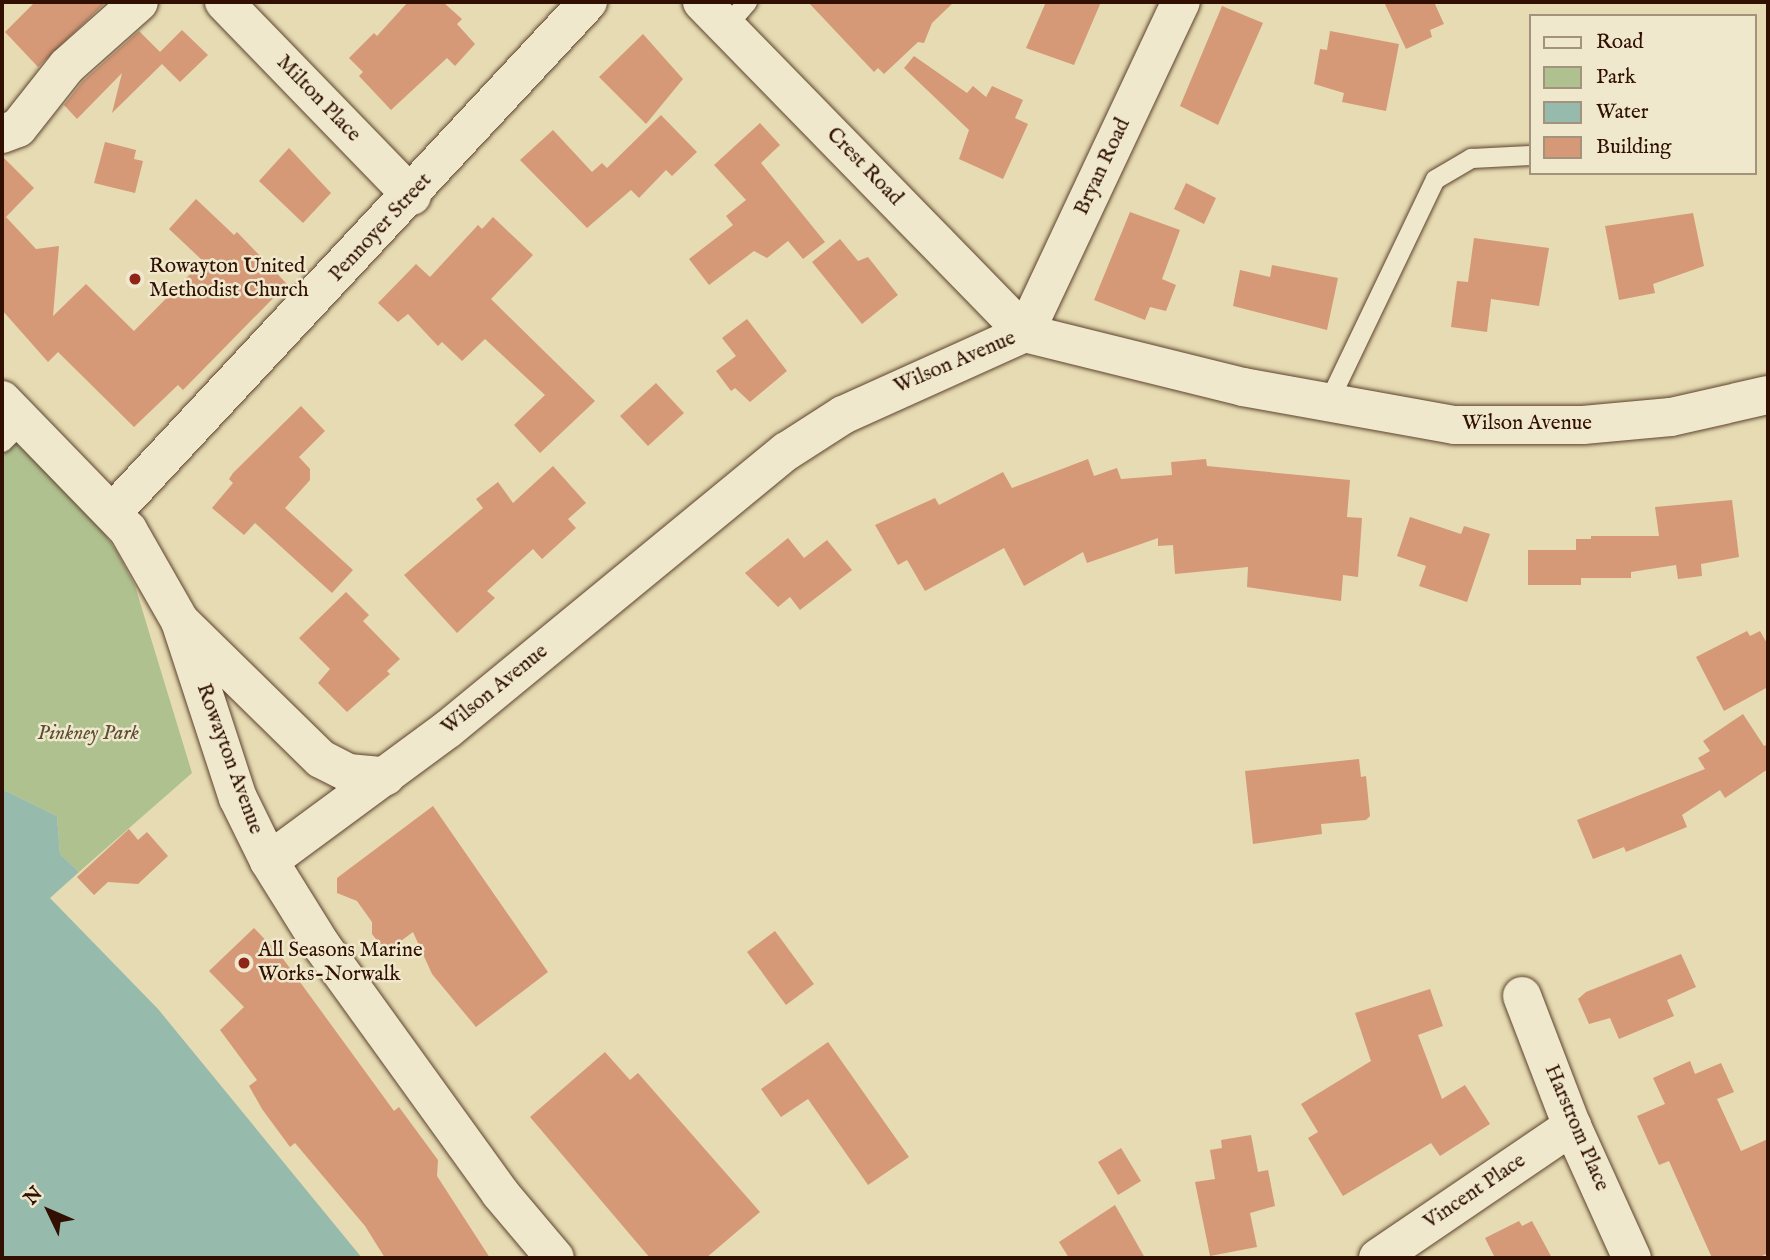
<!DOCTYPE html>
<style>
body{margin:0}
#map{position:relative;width:1770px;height:1260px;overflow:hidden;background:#e6dbb2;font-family:"IM FELL English",serif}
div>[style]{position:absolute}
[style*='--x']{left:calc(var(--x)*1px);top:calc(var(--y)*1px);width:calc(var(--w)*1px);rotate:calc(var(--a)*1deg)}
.green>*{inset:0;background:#b0c190}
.water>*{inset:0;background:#96bbac}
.building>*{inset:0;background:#d59978}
.roads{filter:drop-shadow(0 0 2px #5e432e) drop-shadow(0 0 2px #5e432e)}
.lane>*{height:19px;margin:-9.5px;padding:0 9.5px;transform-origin:9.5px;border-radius:9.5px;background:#efe8cd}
.street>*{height:38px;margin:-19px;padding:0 19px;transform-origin:19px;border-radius:19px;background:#efe8cd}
.secondary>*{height:38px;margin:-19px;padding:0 19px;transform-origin:19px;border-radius:19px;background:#efe8cd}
.dots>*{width:19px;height:19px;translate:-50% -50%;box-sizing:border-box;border:4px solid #efe8cd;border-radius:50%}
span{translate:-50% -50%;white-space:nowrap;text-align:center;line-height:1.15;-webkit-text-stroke:5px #efe8cd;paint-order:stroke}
.street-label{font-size:21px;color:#311002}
.poi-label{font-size:21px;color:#311002}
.left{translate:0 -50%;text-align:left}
.park-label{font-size:21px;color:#5d4e34;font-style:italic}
.frame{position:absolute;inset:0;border:4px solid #311002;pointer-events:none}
.legend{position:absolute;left:1529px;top:14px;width:228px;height:161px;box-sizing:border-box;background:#efe8cd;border:2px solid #a3927c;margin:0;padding:9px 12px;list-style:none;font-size:21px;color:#311002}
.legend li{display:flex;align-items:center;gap:14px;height:35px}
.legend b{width:35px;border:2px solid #a3927c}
.north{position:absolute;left:14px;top:1176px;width:70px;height:70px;-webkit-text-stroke:5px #efe8cd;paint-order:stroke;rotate:314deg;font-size:19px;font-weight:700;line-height:28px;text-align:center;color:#311002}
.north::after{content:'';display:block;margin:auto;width:24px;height:32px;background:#311002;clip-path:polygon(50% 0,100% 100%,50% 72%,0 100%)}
</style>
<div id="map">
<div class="green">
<div style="clip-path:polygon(2px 429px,96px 521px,117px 552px,135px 586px,192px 773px,79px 872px,60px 854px,57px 816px,2px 789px)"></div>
</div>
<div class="water">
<div style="clip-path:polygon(2px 789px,57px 816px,60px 854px,79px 872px,50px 898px,158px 1009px,362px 1258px,2px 1258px)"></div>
</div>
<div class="building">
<div style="clip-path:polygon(35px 2px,106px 2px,38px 67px,5px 32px)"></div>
<div style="clip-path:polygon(408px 2px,443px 2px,462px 19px,457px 24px,475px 44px,455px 66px,447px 58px,391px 110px,359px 76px,363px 72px,349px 58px,374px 33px,377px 36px)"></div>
<div style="clip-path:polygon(808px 2px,954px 2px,932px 23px,924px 43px,918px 42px,884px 74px,878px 68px,874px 72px)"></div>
<div style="clip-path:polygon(1046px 2px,1101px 2px,1074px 65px,1026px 48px)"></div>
<div style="clip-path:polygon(1384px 2px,1434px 2px,1444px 24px,1430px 30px,1432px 37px,1406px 49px)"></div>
<div style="clip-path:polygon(1222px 6px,1263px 23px,1218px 125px,1180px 106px)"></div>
<div style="clip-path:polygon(182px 30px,208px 55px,180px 82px,162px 64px,112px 113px,122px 73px,77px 119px,64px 105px,83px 81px,139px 31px,160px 52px)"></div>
<div style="clip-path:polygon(1330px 31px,1399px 44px,1386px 111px,1342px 102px,1344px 93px,1314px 84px,1320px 49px,1327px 50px)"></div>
<div style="clip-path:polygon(643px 34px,683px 79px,646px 124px,599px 77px)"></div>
<div style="clip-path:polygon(914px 56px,967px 93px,973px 86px,986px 97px,992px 86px,1023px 100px,1015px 118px,1028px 124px,1003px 179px,959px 159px,969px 130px,904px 68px)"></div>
<div style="clip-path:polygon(661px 115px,697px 152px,672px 176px,666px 170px,639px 198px,631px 190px,587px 228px,520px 160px,553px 130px,592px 172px,602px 163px,607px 168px)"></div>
<div style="clip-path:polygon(760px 123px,780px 145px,761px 163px,825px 242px,803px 259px,788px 241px,767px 258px,754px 251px,709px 285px,689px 259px,733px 225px,726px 216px,746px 200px,714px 165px)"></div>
<div style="clip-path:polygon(105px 142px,136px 150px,134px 159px,143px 161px,135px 193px,94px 183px)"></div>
<div style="clip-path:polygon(289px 148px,331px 193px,303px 223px,259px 181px)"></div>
<div style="clip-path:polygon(2px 156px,34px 188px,6px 217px,36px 249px,59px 246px,53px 316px,86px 284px,134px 331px,203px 261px,169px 229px,196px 199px,234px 235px,237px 232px,287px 284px,183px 390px,178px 385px,134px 427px,58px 352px,48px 362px,2px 310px)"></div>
<div style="clip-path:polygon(1186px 183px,1216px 198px,1204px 224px,1174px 209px)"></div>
<div style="clip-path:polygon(1130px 212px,1180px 230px,1162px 279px,1176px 285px,1166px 311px,1150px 307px,1145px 320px,1094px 300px)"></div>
<div style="clip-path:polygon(1693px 213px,1704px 266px,1653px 284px,1655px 293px,1619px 300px,1605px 226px)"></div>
<div style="clip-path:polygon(493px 217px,533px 255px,491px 299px,595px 401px,540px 453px,514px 425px,545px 395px,485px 339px,462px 361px,442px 342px,438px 346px,408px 314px,398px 322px,378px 303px,416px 264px,430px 277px,478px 225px,482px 229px)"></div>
<div style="clip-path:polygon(1474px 238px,1549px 248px,1539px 306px,1491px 299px,1487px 332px,1451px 327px,1457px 281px,1468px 282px)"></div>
<div style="clip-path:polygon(840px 239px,858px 261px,868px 257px,898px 295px,862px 324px,812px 262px)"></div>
<div style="clip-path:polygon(1272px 265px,1338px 278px,1327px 330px,1233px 306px,1240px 270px,1270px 277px)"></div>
<div style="clip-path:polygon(747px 319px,787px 371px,750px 402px,735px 388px,731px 391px,716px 371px,736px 356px,722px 338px)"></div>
<div style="clip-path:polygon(656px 383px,684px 413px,648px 446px,620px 416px)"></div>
<div style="clip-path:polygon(301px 406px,325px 431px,299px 457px,310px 469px,310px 480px,285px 508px,353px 570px,332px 593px,255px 523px,244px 535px,212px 508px,233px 483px,229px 479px,233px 473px)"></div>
<div style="clip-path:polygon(1088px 459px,1094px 476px,1117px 468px,1121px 479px,1172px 475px,1171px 462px,1206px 459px,1207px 466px,1350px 480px,1347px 517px,1362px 518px,1358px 577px,1343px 575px,1341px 601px,1247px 587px,1248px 567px,1175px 574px,1173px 545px,1158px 546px,1158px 538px,1087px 563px,1083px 552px,1024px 586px,1004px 548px,925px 591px,907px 560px,898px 565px,875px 525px,935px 498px,939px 505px,1003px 472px,1012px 488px)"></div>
<div style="clip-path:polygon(553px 466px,586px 503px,568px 519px,576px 528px,542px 559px,533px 549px,487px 591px,495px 598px,457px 633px,404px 575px,483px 508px,476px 499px,498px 482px,513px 503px)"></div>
<div style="clip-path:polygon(1732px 500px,1739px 557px,1701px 564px,1702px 576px,1678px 579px,1676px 565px,1631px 572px,1631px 578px,1581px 578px,1581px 585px,1528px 585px,1528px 550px,1576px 550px,1576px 539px,1591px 539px,1591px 536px,1659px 536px,1655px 507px)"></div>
<div style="clip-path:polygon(1410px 517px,1461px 534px,1464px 526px,1490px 534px,1467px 602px,1419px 586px,1426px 566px,1397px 556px)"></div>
<div style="clip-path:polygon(788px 538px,804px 558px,827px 540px,852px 570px,800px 610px,790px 597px,778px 607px,745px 573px)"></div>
<div style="clip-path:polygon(346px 592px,369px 615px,363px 621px,400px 659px,387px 671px,390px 674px,347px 712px,318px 683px,330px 669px,299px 638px)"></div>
<div style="clip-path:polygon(1747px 631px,1750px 636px,1760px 631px,1768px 645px,1768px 687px,1724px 711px,1696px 657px)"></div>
<div style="clip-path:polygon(1743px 714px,1764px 746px,1768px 744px,1768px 769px,1725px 798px,1720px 790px,1682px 815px,1687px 827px,1626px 852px,1624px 847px,1593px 859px,1577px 820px,1705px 769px,1698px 758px,1710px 751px,1703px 741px)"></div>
<div style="clip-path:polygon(1359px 759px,1361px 777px,1366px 776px,1370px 816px,1366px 820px,1321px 824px,1322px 834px,1253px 844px,1245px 771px)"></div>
<div style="clip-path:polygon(433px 806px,548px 972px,476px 1027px,432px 974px,413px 932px,390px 949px,379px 943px,372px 934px,372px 922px,357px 901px,337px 893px,337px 878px)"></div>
<div style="clip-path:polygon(129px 829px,138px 840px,147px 832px,168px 856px,138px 884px,108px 882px,94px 895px,77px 877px)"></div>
<div style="clip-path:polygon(254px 928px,281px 956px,394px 1111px,399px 1107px,438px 1160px,437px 1176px,490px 1258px,385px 1258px,365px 1226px,295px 1143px,290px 1147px,262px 1109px,249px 1086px,257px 1080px,220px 1030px,244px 1007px,209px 971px)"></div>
<div style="clip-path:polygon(775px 931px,814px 984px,786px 1005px,747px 952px)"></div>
<div style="clip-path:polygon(1681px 954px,1696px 987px,1667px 1000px,1674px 1016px,1619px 1039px,1610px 1018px,1589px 1024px,1578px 999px,1586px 992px)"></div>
<div style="clip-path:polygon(1430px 989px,1443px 1026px,1418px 1035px,1442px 1099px,1465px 1085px,1490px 1124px,1440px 1156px,1431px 1143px,1343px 1196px,1308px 1138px,1318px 1132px,1301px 1104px,1371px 1061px,1355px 1013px)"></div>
<div style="clip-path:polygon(828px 1042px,909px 1157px,868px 1185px,808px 1099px,781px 1117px,761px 1089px)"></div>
<div style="clip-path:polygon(605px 1052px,630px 1080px,638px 1073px,760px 1212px,706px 1258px,650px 1258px,530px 1117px)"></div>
<div style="clip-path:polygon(1690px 1061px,1695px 1074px,1721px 1063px,1734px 1092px,1717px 1099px,1741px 1151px,1768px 1139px,1768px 1253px,1758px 1258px,1712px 1258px,1669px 1161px,1659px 1165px,1637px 1116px,1665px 1104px,1653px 1078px)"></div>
<div style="clip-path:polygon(1251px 1135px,1258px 1172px,1268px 1170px,1275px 1206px,1250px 1213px,1257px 1247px,1210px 1256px,1195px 1182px,1215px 1179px,1210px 1150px,1222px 1148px,1221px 1140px)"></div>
<div style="clip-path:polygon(1121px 1148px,1141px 1181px,1118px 1195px,1098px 1162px)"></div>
<div style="clip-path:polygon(1115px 1205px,1145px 1258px,1069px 1258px,1059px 1242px)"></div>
<div style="clip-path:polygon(1519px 1221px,1522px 1226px,1532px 1221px,1552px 1258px,1495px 1258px,1485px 1238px)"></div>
</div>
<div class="roads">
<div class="lane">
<div style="--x:726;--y:26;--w:32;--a:-49"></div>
<div style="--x:1328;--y:402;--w:247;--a:-64.4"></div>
<div style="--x:1435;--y:179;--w:42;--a:-30.3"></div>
<div style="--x:1471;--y:158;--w:59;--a:-2.9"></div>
<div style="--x:2;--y:442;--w:30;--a:-45"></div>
</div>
<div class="street">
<div style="--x:224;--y:2;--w:270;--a:45.9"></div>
<div style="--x:702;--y:2;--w:462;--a:45.7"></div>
<div style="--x:1025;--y:333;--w:366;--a:-64.8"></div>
<div style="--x:2;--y:134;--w:17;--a:-21"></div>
<div style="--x:18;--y:128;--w:79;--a:-51.7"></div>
<div style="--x:67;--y:66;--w:96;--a:-41.6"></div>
<div style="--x:113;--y:512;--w:697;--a:-47.04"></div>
<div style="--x:180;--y:621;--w:197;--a:44.4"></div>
<div style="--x:321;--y:759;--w:30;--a:27"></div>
<div style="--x:348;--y:773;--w:38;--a:5"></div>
<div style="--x:269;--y:861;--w:222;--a:-36.4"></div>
<div style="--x:448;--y:729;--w:438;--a:-39.4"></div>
<div style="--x:787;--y:451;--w:67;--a:-32.7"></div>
<div style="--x:843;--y:415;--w:200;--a:-24.3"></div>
<div style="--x:1025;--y:333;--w:225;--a:13.9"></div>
<div style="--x:1243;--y:387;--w:214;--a:10.2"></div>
<div style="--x:1454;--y:425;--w:129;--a:0"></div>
<div style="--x:1583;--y:425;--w:88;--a:-5.2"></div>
<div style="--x:1671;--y:417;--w:99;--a:-12.8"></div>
<div style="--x:1522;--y:996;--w:139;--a:69"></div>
<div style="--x:1572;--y:1126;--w:145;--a:65.6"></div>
<div style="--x:1378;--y:1258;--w:235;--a:-34.2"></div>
</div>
<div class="secondary">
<div style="--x:2;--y:400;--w:181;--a:45.9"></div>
<div style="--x:128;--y:530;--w:105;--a:60.3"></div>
<div style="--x:180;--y:621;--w:186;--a:71.9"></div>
<div style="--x:238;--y:798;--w:70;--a:63.8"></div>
<div style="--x:269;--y:861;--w:100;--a:58.1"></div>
<div style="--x:322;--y:946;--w:304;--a:54.2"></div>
<div style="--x:500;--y:1193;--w:85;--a:49.8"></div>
</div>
</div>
<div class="dots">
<div style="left:135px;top:279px;background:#8f2418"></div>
<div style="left:244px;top:963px;background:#8f2418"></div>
</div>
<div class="street-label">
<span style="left:318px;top:99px;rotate:46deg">Milton Place</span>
<span style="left:864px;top:167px;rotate:46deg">Crest Road</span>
<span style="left:1103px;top:167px;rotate:-65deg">Bryan Road</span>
<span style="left:381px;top:228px;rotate:-47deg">Pennoyer Street</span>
<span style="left:955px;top:363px;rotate:-23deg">Wilson Avenue</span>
<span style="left:1527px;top:424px">Wilson Avenue</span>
<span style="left:495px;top:690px;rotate:-39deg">Wilson Avenue</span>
<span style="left:229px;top:759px;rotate:70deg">Rowayton Avenue</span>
<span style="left:1576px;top:1128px;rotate:67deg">Harstrom Place</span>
<span style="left:1475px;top:1192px;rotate:-34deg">Vincent Place</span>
</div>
<div class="poi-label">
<span class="left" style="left:149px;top:279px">Rowayton United<br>Methodist Church</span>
<span class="left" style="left:258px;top:963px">All Seasons Marine<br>Works-Norwalk</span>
</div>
<div class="park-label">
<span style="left:88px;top:734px">Pinkney Park</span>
</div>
<div class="frame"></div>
<ul class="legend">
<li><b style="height:9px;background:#efe8cd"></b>Road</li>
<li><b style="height:19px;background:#b0c190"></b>Park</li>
<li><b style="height:19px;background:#96bbac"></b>Water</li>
<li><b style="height:19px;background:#d59978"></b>Building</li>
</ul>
<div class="north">N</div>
</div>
